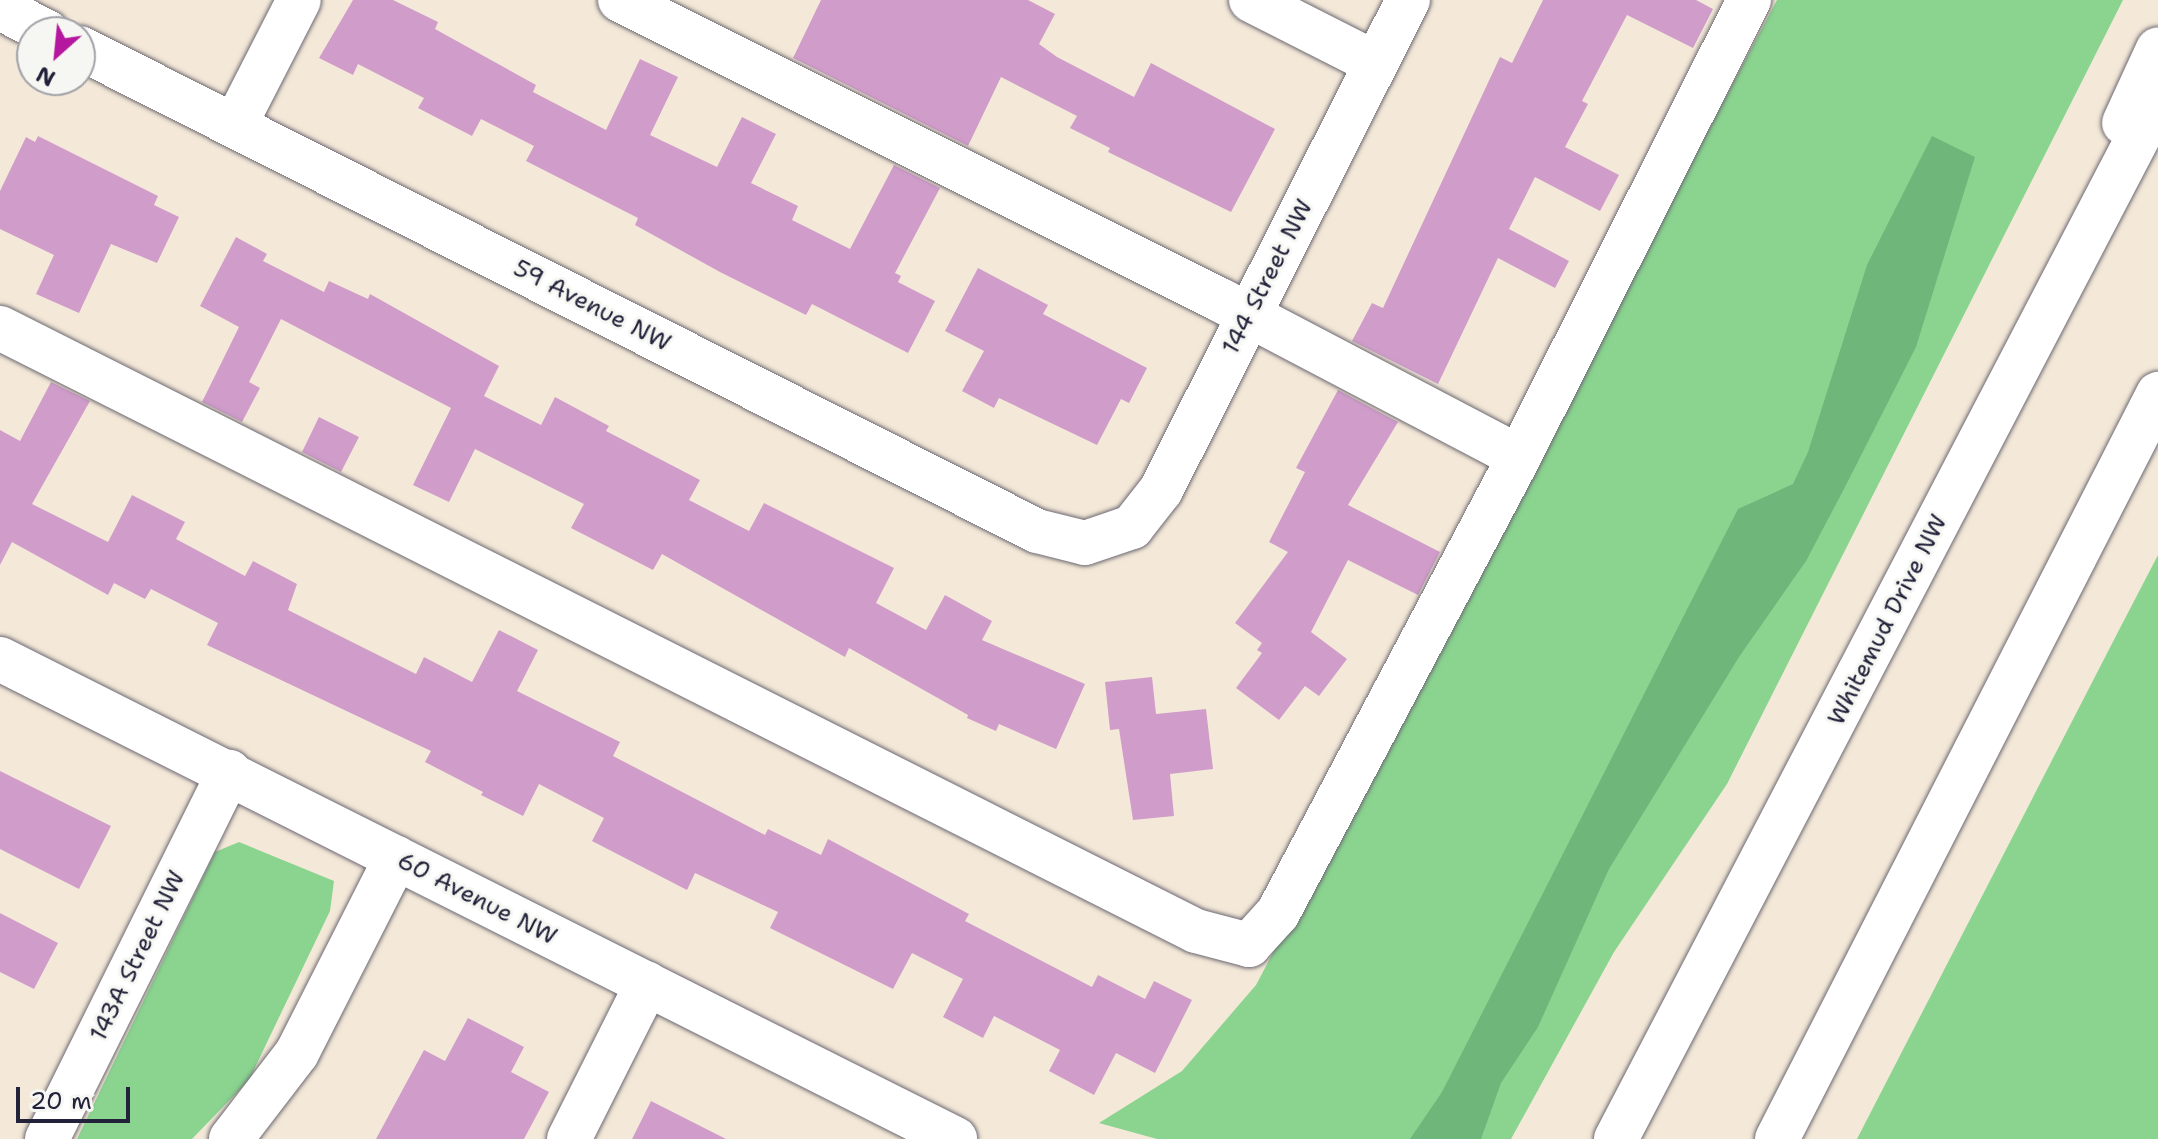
<!DOCTYPE html>
<style>
body{margin:0}
#map{position:relative;width:2158px;height:1139px;overflow:hidden;background:#f4e9d8;font-family:"Shantell Sans",sans-serif}
div>[style]{position:absolute}
[style*='--x']{left:calc(var(--x)*1px);top:calc(var(--y)*1px);width:calc(var(--w)*1px);rotate:calc(var(--a)*1deg)}
.green>*{inset:0;background:#8ad490}
.forest>*{inset:0;background:#6fb67a}
.building>*{inset:0;background:#d09dcb}
.roads{filter:drop-shadow(0 0 2px #6c6872) drop-shadow(0 0 2px #6c6872)}
.minor>*{height:44px;margin:-22px;padding:0 22px;transform-origin:22px;border-radius:22px;background:#fff}
.highway>*{height:44px;margin:-22px;padding:0 22px;transform-origin:22px;border-radius:22px;background:#fff}
span{translate:-50% -50%;white-space:nowrap;text-align:center;line-height:1.15;-webkit-text-stroke:6px #f6f6f2;paint-order:stroke}
.street-label{font-size:24px;color:#22223b}
.north{position:absolute;left:16px;top:16px;width:80px;height:80px;box-sizing:border-box;background:#f6f6f2;border:2px solid #a1a1a9;border-radius:50%;rotate:207deg;font-size:22px;font-weight:700;line-height:32px;text-align:center;color:#22223b}
.north::after{content:'';display:block;margin:auto;width:28px;height:36px;background:#b5179e;clip-path:polygon(50% 0,100% 100%,50% 72%,0 100%)}
.scale{position:absolute;left:16px;top:1087px;width:114px;height:36px;box-sizing:border-box;border:4px solid #22223b;border-top:0;padding-left:10px;font-size:24px;line-height:28px;white-space:nowrap;color:#22223b;-webkit-text-stroke:6px #f6f6f2;paint-order:stroke}
</style>
<div id="map">
<div class="green">
<div style="clip-path:polygon(1777px 0,2123px 0,1727px 784px,1614px 952px,1511px 1139px,1157px 1139px,1099px 1123px,1182px 1071px,1256px 985px)"></div>
<div style="clip-path:polygon(2158px 555px,2158px 1139px,1857px 1139px,2119px 630px)"></div>
<div style="clip-path:polygon(239px 842px,334px 881px,330px 911px,249px 1080px,192px 1139px,77px 1139px,215px 852px)"></div>
</div>
<div class="forest">
<div style="clip-path:polygon(1932px 136px,1975px 157px,1916px 347px,1845px 487px,1806px 561px,1739px 657px,1609px 869px,1538px 1027px,1501px 1083px,1481px 1139px,1410px 1139px,1442px 1092px,1738px 509px,1793px 484px,1808px 452px,1867px 265px)"></div>
</div>
<div class="building">
<div style="clip-path:polygon(353px 0,393px 0,438px 22px,435px 29px,536px 85px,533px 92px,606px 130px,640px 59px,678px 77px,650px 135px,717px 167px,742px 117px,776px 134px,751px 183px,798px 206px,792px 220px,850px 249px,894px 165px,940px 188px,895px 273px,901px 276px,898px 282px,935px 301px,908px 353px,812px 304px,806px 315px,720px 272px,635px 225px,638px 218px,526px 161px,534px 146px,481px 119px,472px 136px,418px 108px,424px 98px,358px 64px,353px 75px,319px 58px)"></div>
<div style="clip-path:polygon(821px 0,1028px 0,1055px 14px,1039px 44px,1057px 57px,1134px 97px,1151px 63px,1275px 129px,1231px 212px,1108px 152px,1110px 148px,1070px 128px,1077px 116px,1001px 77px,968px 146px,793px 58px)"></div>
<div style="clip-path:polygon(1543px 0,1696px 0,1713px 9px,1693px 48px,1627px 15px,1582px 101px,1588px 104px,1565px 147px,1619px 175px,1600px 211px,1535px 177px,1509px 229px,1569px 261px,1555px 288px,1498px 258px,1438px 384px,1352px 341px,1372px 303px,1383px 308px,1500px 57px,1512px 63px)"></div>
<div style="clip-path:polygon(38px 136px,158px 196px,154px 205px,179px 217px,157px 263px,111px 244px,79px 313px,36px 294px,54px 255px,0 229px,0 191px,26px 137px,35px 142px)"></div>
<div style="clip-path:polygon(236px 237px,267px 254px,263px 261px,324px 292px,329px 281px,368px 299px,370px 294px,499px 366px,484px 396px,541px 425px,555px 397px,609px 426px,606px 431px,700px 480px,689px 500px,749px 531px,764px 503px,894px 568px,876px 603px,926px 630px,945px 595px,992px 621px,982px 640px,1085px 684px,1056px 749px,999px 724px,996px 731px,967px 718px,968px 715px,849px 648px,845px 657px,662px 554px,653px 570px,571px 528px,584px 504px,475px 449px,449px 502px,413px 485px,451px 408px,281px 319px,249px 382px,260px 388px,242px 422px,202px 402px,239px 327px,200px 306px)"></div>
<div style="clip-path:polygon(978px 268px,1048px 305px,1043px 314px,1147px 368px,1129px 403px,1121px 399px,1097px 445px,999px 398px,994px 408px,962px 391px,984px 351px,945px 331px)"></div>
<div style="clip-path:polygon(51px 382px,90px 401px,32px 504px,108px 542px,132px 495px,185px 522px,176px 539px,245px 576px,253px 561px,297px 584px,288px 610px,416px 674px,424px 657px,472px 682px,499px 630px,538px 650px,517px 691px,620px 742px,613px 756px,765px 835px,768px 829px,821px 855px,828px 839px,969px 914px,965px 921px,1092px 987px,1098px 975px,1145px 999px,1154px 981px,1192px 1000px,1155px 1073px,1116px 1053px,1094px 1095px,1049px 1071px,1060px 1050px,994px 1016px,983px 1038px,943px 1017px,963px 979px,912px 953px,893px 989px,770px 928px,778px 912px,695px 873px,687px 890px,592px 841px,604px 818px,539px 784px,523px 816px,481px 795px,483px 792px,425px 762px,431px 751px,207px 645px,218px 623px,151px 589px,145px 599px,114px 583px,108px 595px,12px 542px,0 565px,0 430px,20px 441px)"></div>
<div style="clip-path:polygon(1338px 390px,1398px 422px,1348px 505px,1440px 552px,1418px 595px,1348px 560px,1311px 632px,1347px 659px,1319px 696px,1305px 686px,1279px 720px,1236px 688px,1262px 653px,1257px 650px,1262px 643px,1235px 623px,1288px 552px,1269px 542px,1305px 472px,1296px 468px)"></div>
<div style="clip-path:polygon(319px 417px,359px 437px,341px 472px,302px 452px)"></div>
<div style="clip-path:polygon(1152px 677px,1156px 714px,1206px 709px,1213px 769px,1170px 774px,1174px 816px,1133px 820px,1119px 729px,1110px 730px,1105px 682px)"></div>
<div style="clip-path:polygon(0 771px,111px 826px,79px 889px,0 849px)"></div>
<div style="clip-path:polygon(0 913px,58px 943px,34px 989px,0 972px)"></div>
<div style="clip-path:polygon(468px 1018px,524px 1047px,511px 1072px,549px 1092px,524px 1139px,376px 1139px,424px 1050px,445px 1061px)"></div>
<div style="clip-path:polygon(651px 1101px,726px 1139px,632px 1139px)"></div>
</div>
<div class="roads">
<div class="minor">
<div style="--x:620;--y:0;--w:673;--a:26.57"></div>
<div style="--x:1222;--y:301;--w:335;--a:27.7"></div>
<div style="--x:1251;--y:0;--w:139;--a:26.9"></div>
<div style="--x:0;--y:8;--w:53;--a:27.1"></div>
<div style="--x:80;--y:48;--w:1072;--a:26.78"></div>
<div style="--x:1037;--y:531;--w:49;--a:14"></div>
<div style="--x:1085;--y:543;--w:50;--a:-18.8"></div>
<div style="--x:1132;--y:527;--w:47;--a:-51.9"></div>
<div style="--x:1161;--y:490;--w:549;--a:-63.25"></div>
<div style="--x:235;--y:125;--w:140;--a:-62.9"></div>
<div style="--x:0;--y:328;--w:1339;--a:26.76"></div>
<div style="--x:1196;--y:931;--w:55;--a:14.8"></div>
<div style="--x:1249;--y:945;--w:43;--a:-47.8"></div>
<div style="--x:1278;--y:913;--w:516;--a:-62.14"></div>
<div style="--x:1519;--y:457;--w:512;--a:-63.28"></div>
<div style="--x:0;--y:659;--w:1069;--a:26.68"></div>
<div style="--x:47;--y:1139;--w:410;--a:-63.6"></div>
<div style="--x:231;--y:1139;--w:108;--a:-52.5"></div>
<div style="--x:297;--y:1053;--w:219;--a:-63.1"></div>
<div style="--x:569;--y:1139;--w:174;--a:-63.3"></div>
</div>
<div class="highway">
<div style="--x:2124;--y:123;--w:81;--a:-65.3"></div>
<div style="--x:1616;--y:1139;--w:1173;--a:-62.47"></div>
<div style="--x:1777;--y:1139;--w:837;--a:-62.91"></div>
</div>
</div>
<div class="street-label">
<span style="left:1268px;top:277px;rotate:-63deg">144 Street NW</span>
<span style="left:592px;top:306px;rotate:27deg">59 Avenue NW</span>
<span style="left:1888px;top:620px;rotate:-63deg">Whitemud Drive NW</span>
<span style="left:477px;top:899px;rotate:27deg">60 Avenue NW</span>
<span style="left:138px;top:956px;rotate:-64deg">143A Street NW</span>
</div>
<div class="north">N</div>
<div class="scale">20 m</div>
</div>
